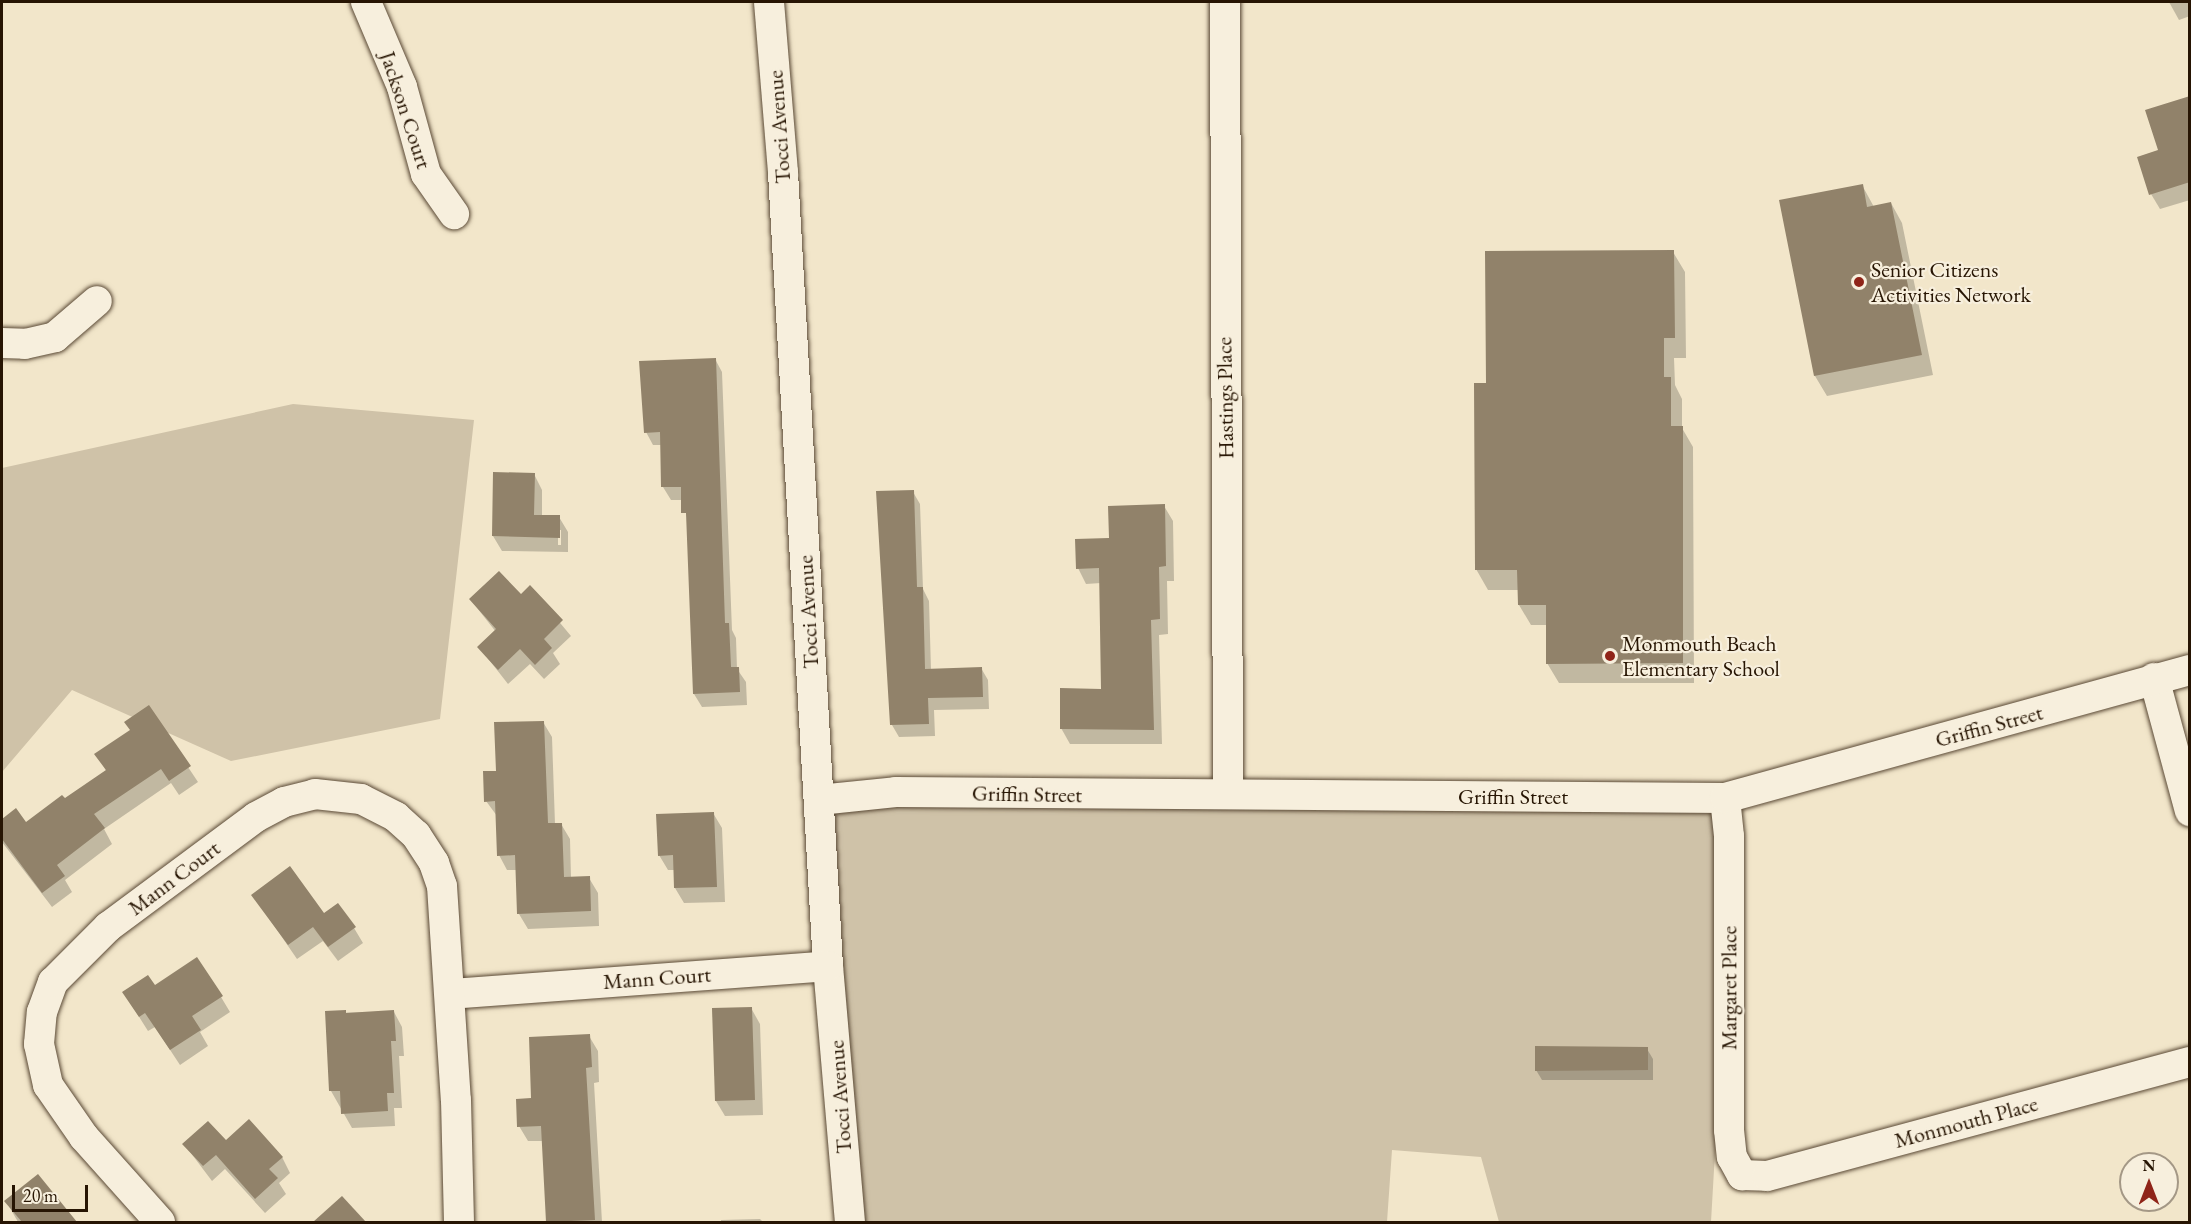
<!DOCTYPE html>
<style>
body{margin:0}
#map{position:relative;width:2191px;height:1224px;overflow:hidden;background:#f2e6ca;font-family:"EB Garamond",serif}
div>[style]{position:absolute}
[style*='--x']{left:calc(var(--x)*1px);top:calc(var(--y)*1px);width:calc(var(--w)*1px);rotate:calc(var(--a)*1deg)}
.green>*{inset:0;background:#cfc2a8}
.shadow>*{inset:0;background:#0003}
.building>*{inset:0;background:#91826a}
.roads{filter:drop-shadow(0 0 2px #5a4935) drop-shadow(0 0 2px #5a4935)}
.minor>*{height:30px;margin:-15px;padding:0 15px;transform-origin:15px;border-radius:15px;background:#f7efdd}
.dots>*{width:16px;height:16px;translate:-50% -50%;box-sizing:border-box;border:3px solid #f7efdd;border-radius:50%}
span{translate:-50% -50%;white-space:nowrap;text-align:center;line-height:1.15;-webkit-text-stroke:4.5px #f7efdd;paint-order:stroke}
.street-label{font-size:22px;color:#271503}
.poi-label{font-size:22px;color:#271503}
.left{translate:0 -50%;text-align:left}
.frame{position:absolute;inset:0;border:3px solid #271503;pointer-events:none}
.north{position:absolute;left:2119px;top:1152px;width:60px;height:60px;box-sizing:border-box;background:#f7efdd;border:2px solid #a49886;border-radius:50%;rotate:0deg;font-size:16px;font-weight:700;line-height:24px;text-align:center;color:#271503}
.north::after{content:'';display:block;margin:auto;width:21px;height:27px;background:#8f2418;clip-path:polygon(50% 0,100% 100%,50% 72%,0 100%)}
.scale{position:absolute;left:12px;top:1185px;width:76px;height:27px;box-sizing:border-box;border:3px solid #271503;border-top:0;padding-left:8px;font-size:18px;line-height:21px;white-space:nowrap;color:#271503;-webkit-text-stroke:4px #f7efdd;paint-order:stroke}
</style>
<div id="map">
<div class="green">
<div style="clip-path:polygon(293px 404px,474px 420px,440px 719px,231px 761px,72px 690px,2px 772px,2px 468px)"></div>
<div style="clip-path:polygon(826px 795px,1735px 804px,1711px 1222px,1499px 1222px,1481px 1157px,1392px 1150px,1387px 1222px,845px 1222px)"></div>
</div>
<div class="shadow">
<div style="clip-path:polygon(2169px 2px,2190px 2px,2190px 16px,2179px 20px)"></div>
<div style="clip-path:polygon(2190px 98px,2190px 200px,2160px 209px,2151px 194px,2160px 151px)"></div>
<div style="clip-path:polygon(1862px 185px,1874px 207px,1891px 203px,1902px 223px,1933px 375px,1827px 396px,1815px 376px,1781px 201px)"></div>
<div style="clip-path:polygon(1673px 252px,1685px 272px,1686px 358px,1674px 358px,1675px 385px,1682px 399px,1682px 428px,1693px 447px,1694px 683px,1559px 683px,1547px 663px,1547px 625px,1531px 625px,1519px 605px,1519px 590px,1488px 590px,1476px 569px,1487px 384px)"></div>
<div style="clip-path:polygon(715px 359px,722px 372px,732px 630px,736px 638px,737px 669px,746px 682px,747px 705px,702px 707px,694px 694px,688px 521px,683px 500px,671px 500px,663px 487px,662px 445px,653px 445px,646px 432px)"></div>
<div style="clip-path:polygon(evenodd,534px 474px,542px 490px,542px 517px,559px 517px,568px 532px,568px 552px,502px 551px,493px 536px,534px 474px,558px 530px,561px 530px,561px 545px,558px 545px,558px 530px)"></div>
<div style="clip-path:polygon(913px 492px,920px 504px,923px 589px,929px 601px,931px 670px,981px 668px,988px 680px,989px 709px,934px 710px,935px 736px,899px 737px,892px 725px)"></div>
<div style="clip-path:polygon(1164px 506px,1173px 521px,1174px 581px,1167px 581px,1168px 634px,1159px 635px,1162px 744px,1070px 744px,1061px 728px,1103px 690px,1101px 583px,1086px 584px,1078px 568px,1110px 540px)"></div>
<div style="clip-path:polygon(530px 587px,571px 636px,553px 653px,560px 664px,544px 679px,530px 664px,508px 684px,479px 647px,496px 632px,470px 599px,521px 596px)"></div>
<div style="clip-path:polygon(148px 707px,198px 782px,179px 795px,171px 783px,104px 829px,112px 844px,65px 880px,72px 892px,52px 907px,2px 842px,2px 821px,15px 810px,26px 824px,107px 772px,96px 754px,131px 731px)"></div>
<div style="clip-path:polygon(543px 722px,552px 737px,555px 824px,561px 824px,570px 839px,571px 878px,589px 878px,598px 893px,599px 926px,528px 929px,519px 914px,517px 870px,507px 870px,499px 855px,497px 816px,486px 801px,498px 772px)"></div>
<div style="clip-path:polygon(713px 813px,722px 828px,725px 902px,684px 903px,675px 888px,675px 870px,668px 870px,659px 855px)"></div>
<div style="clip-path:polygon(253px 895px,354px 928px,363px 943px,338px 961px,323px 941px,297px 959px)"></div>
<div style="clip-path:polygon(155px 987px,221px 997px,230px 1012px,200px 1032px,208px 1046px,180px 1065px,155px 1027px,148px 1031px,124px 993px)"></div>
<div style="clip-path:polygon(751px 1008px,760px 1024px,763px 1115px,725px 1116px,716px 1101px)"></div>
<div style="clip-path:polygon(394px 1012px,402px 1027px,404px 1056px,399px 1056px,402px 1108px,394px 1108px,395px 1126px,352px 1128px,331px 1091px,326px 1013px)"></div>
<div style="clip-path:polygon(589px 1036px,598px 1051px,599px 1082px,594px 1083px,602px 1222px,547px 1222px,543px 1141px,528px 1141px,519px 1126px,533px 1099px)"></div>
<div style="clip-path:polygon(1647px 1049px,1653px 1059px,1653px 1080px,1542px 1080px,1536px 1070px)"></div>
<div style="clip-path:polygon(226px 1142px,282px 1157px,290px 1173px,279px 1183px,286px 1194px,265px 1213px,225px 1169px,212px 1181px,184px 1144px)"></div>
<div style="clip-path:polygon(38px 1176px,75px 1222px,18px 1222px,6px 1201px)"></div>
<div style="clip-path:polygon(342px 1199px,364px 1222px,315px 1222px)"></div>
<div style="clip-path:polygon(760px 1219px,763px 1222px,721px 1222px,721px 1220px)"></div>
</div>
<div class="building">
<div style="clip-path:polygon(2190px 96px,2190px 182px,2149px 195px,2137px 157px,2158px 150px,2145px 110px)"></div>
<div style="clip-path:polygon(1863px 184px,1867px 207px,1891px 202px,1922px 355px,1814px 376px,1779px 200px)"></div>
<div style="clip-path:polygon(1674px 250px,1675px 338px,1664px 338px,1664px 377px,1671px 377px,1671px 426px,1683px 426px,1683px 663px,1546px 664px,1546px 605px,1518px 605px,1517px 570px,1475px 570px,1474px 383px,1486px 383px,1485px 251px)"></div>
<div style="clip-path:polygon(716px 358px,725px 623px,729px 623px,731px 667px,739px 667px,740px 692px,693px 694px,686px 513px,681px 513px,681px 487px,661px 487px,660px 432px,644px 433px,639px 361px)"></div>
<div style="clip-path:polygon(493px 472px,535px 473px,534px 515px,560px 515px,560px 538px,492px 536px)"></div>
<div style="clip-path:polygon(914px 490px,917px 587px,923px 587px,925px 669px,982px 667px,983px 697px,928px 698px,929px 724px,890px 725px,876px 491px)"></div>
<div style="clip-path:polygon(1165px 504px,1166px 566px,1159px 567px,1160px 619px,1151px 620px,1154px 730px,1060px 729px,1060px 688px,1101px 689px,1099px 568px,1076px 569px,1075px 539px,1109px 538px,1108px 506px)"></div>
<div style="clip-path:polygon(499px 571px,521px 594px,530px 585px,563px 620px,544px 639px,552px 648px,535px 665px,520px 649px,498px 670px,477px 647px,496px 629px,469px 599px)"></div>
<div style="clip-path:polygon(149px 705px,191px 766px,169px 781px,161px 769px,94px 814px,105px 828px,57px 865px,65px 876px,42px 893px,2px 839px,2px 819px,16px 808px,26px 822px,62px 795px,65px 798px,106px 770px,94px 754px,130px 730px,124px 722px)"></div>
<div style="clip-path:polygon(544px 721px,548px 823px,562px 823px,564px 877px,590px 876px,591px 911px,517px 914px,515px 855px,497px 856px,495px 801px,484px 802px,483px 771px,496px 771px,494px 722px)"></div>
<div style="clip-path:polygon(714px 812px,717px 887px,674px 888px,673px 855px,658px 856px,656px 814px)"></div>
<div style="clip-path:polygon(290px 866px,324px 913px,338px 903px,356px 927px,328px 947px,313px 927px,288px 945px,251px 895px)"></div>
<div style="clip-path:polygon(197px 957px,223px 996px,192px 1016px,201px 1030px,170px 1050px,145px 1013px,139px 1017px,122px 992px,148px 975px,155px 985px)"></div>
<div style="clip-path:polygon(752px 1007px,755px 1100px,715px 1101px,712px 1008px)"></div>
<div style="clip-path:polygon(346px 1010px,346px 1013px,394px 1010px,396px 1041px,391px 1041px,394px 1093px,387px 1093px,388px 1111px,341px 1114px,340px 1091px,329px 1091px,325px 1011px)"></div>
<div style="clip-path:polygon(590px 1034px,592px 1067px,586px 1068px,595px 1220px,546px 1222px,541px 1126px,517px 1127px,516px 1099px,531px 1098px,529px 1037px)"></div>
<div style="clip-path:polygon(1535px 1046px,1648px 1047px,1648px 1070px,1535px 1071px)"></div>
<div style="clip-path:polygon(249px 1119px,283px 1157px,269px 1169px,278px 1178px,255px 1199px,216px 1155px,203px 1166px,182px 1144px,208px 1121px,226px 1140px)"></div>
<div style="clip-path:polygon(38px 1174px,77px 1222px,22px 1222px,4px 1201px)"></div>
<div style="clip-path:polygon(342px 1196px,366px 1222px,313px 1222px)"></div>
</div>
<div class="roads">
<div class="minor">
<div style="--x:366;--y:2;--w:92;--a:67"></div>
<div style="--x:402;--y:87;--w:90;--a:74.6"></div>
<div style="--x:426;--y:174;--w:49;--a:55"></div>
<div style="--x:769;--y:2;--w:172;--a:85.3"></div>
<div style="--x:783;--y:173;--w:794;--a:86.75"></div>
<div style="--x:828;--y:966;--w:257;--a:85.1"></div>
<div style="--x:1225;--y:2;--w:792;--a:89.78"></div>
<div style="--x:2;--y:343;--w:23;--a:2"></div>
<div style="--x:25;--y:344;--w:31;--a:-13"></div>
<div style="--x:55;--y:337;--w:55;--a:-40.6"></div>
<div style="--x:2154;--y:678;--w:138;--a:74.9"></div>
<div style="--x:1725;--y:798;--w:38;--a:84"></div>
<div style="--x:1729;--y:836;--w:294;--a:90"></div>
<div style="--x:1729;--y:1130;--w:27;--a:84"></div>
<div style="--x:1732;--y:1157;--w:21;--a:61"></div>
<div style="--x:1742;--y:1175;--w:25;--a:2"></div>
<div style="--x:1767;--y:1176;--w:438;--a:-15.1"></div>
<div style="--x:819;--y:800;--w:77;--a:-5.9"></div>
<div style="--x:896;--y:792;--w:829;--a:0.41"></div>
<div style="--x:1725;--y:798;--w:482;--a:-15.4"></div>
<div style="--x:450;--y:994;--w:379;--a:-4.2"></div>
<div style="--x:160;--y:1222;--w:114;--a:-131.8"></div>
<div style="--x:84;--y:1137;--w:63;--a:-124.7"></div>
<div style="--x:48;--y:1085;--w:42;--a:-102.4"></div>
<div style="--x:39;--y:1044;--w:32;--a:-85"></div>
<div style="--x:42;--y:1012;--w:32;--a:-70"></div>
<div style="--x:53;--y:982;--w:78;--a:-45"></div>
<div style="--x:108;--y:927;--w:184;--a:-36.6"></div>
<div style="--x:256;--y:817;--w:32;--a:-28"></div>
<div style="--x:284;--y:802;--w:32;--a:-14"></div>
<div style="--x:315;--y:794;--w:46;--a:6.2"></div>
<div style="--x:361;--y:799;--w:39;--a:27"></div>
<div style="--x:396;--y:817;--w:27;--a:42"></div>
<div style="--x:416;--y:835;--w:33;--a:57"></div>
<div style="--x:434;--y:863;--w:24;--a:71"></div>
<div style="--x:442;--y:886;--w:214;--a:86.3"></div>
<div style="--x:456;--y:1100;--w:122;--a:88.6"></div>
</div>
</div>
<div class="dots">
<div style="left:1859px;top:282px;background:#8f2418"></div>
<div style="left:1610px;top:656px;background:#8f2418"></div>
</div>
<div class="street-label">
<span style="left:406px;top:110px;rotate:72deg">Jackson Court</span>
<span style="left:779px;top:127px;rotate:-94deg">Tocci Avenue</span>
<span style="left:1225px;top:398px;rotate:-91deg">Hastings Place</span>
<span style="left:808px;top:612px;rotate:-93deg">Tocci Avenue</span>
<span style="left:1989px;top:726px;rotate:-15deg">Griffin Street</span>
<span style="left:1027px;top:794px;rotate:1deg">Griffin Street</span>
<span style="left:1513px;top:797px">Griffin Street</span>
<span style="left:174px;top:878px;rotate:-37deg">Mann Court</span>
<span style="left:657px;top:978px;rotate:-4deg">Mann Court</span>
<span style="left:1729px;top:988px;rotate:-90deg">Margaret Place</span>
<span style="left:840px;top:1097px;rotate:-94deg">Tocci Avenue</span>
<span style="left:1966px;top:1122px;rotate:-15deg">Monmouth Place</span>
</div>
<div class="poi-label">
<span class="left" style="left:1871px;top:282px">Senior Citizens<br>Activities Network</span>
<span class="left" style="left:1622px;top:656px">Monmouth Beach<br>Elementary School</span>
</div>
<div class="frame"></div>
<div class="north">N</div>
<div class="scale">20 m</div>
</div>
